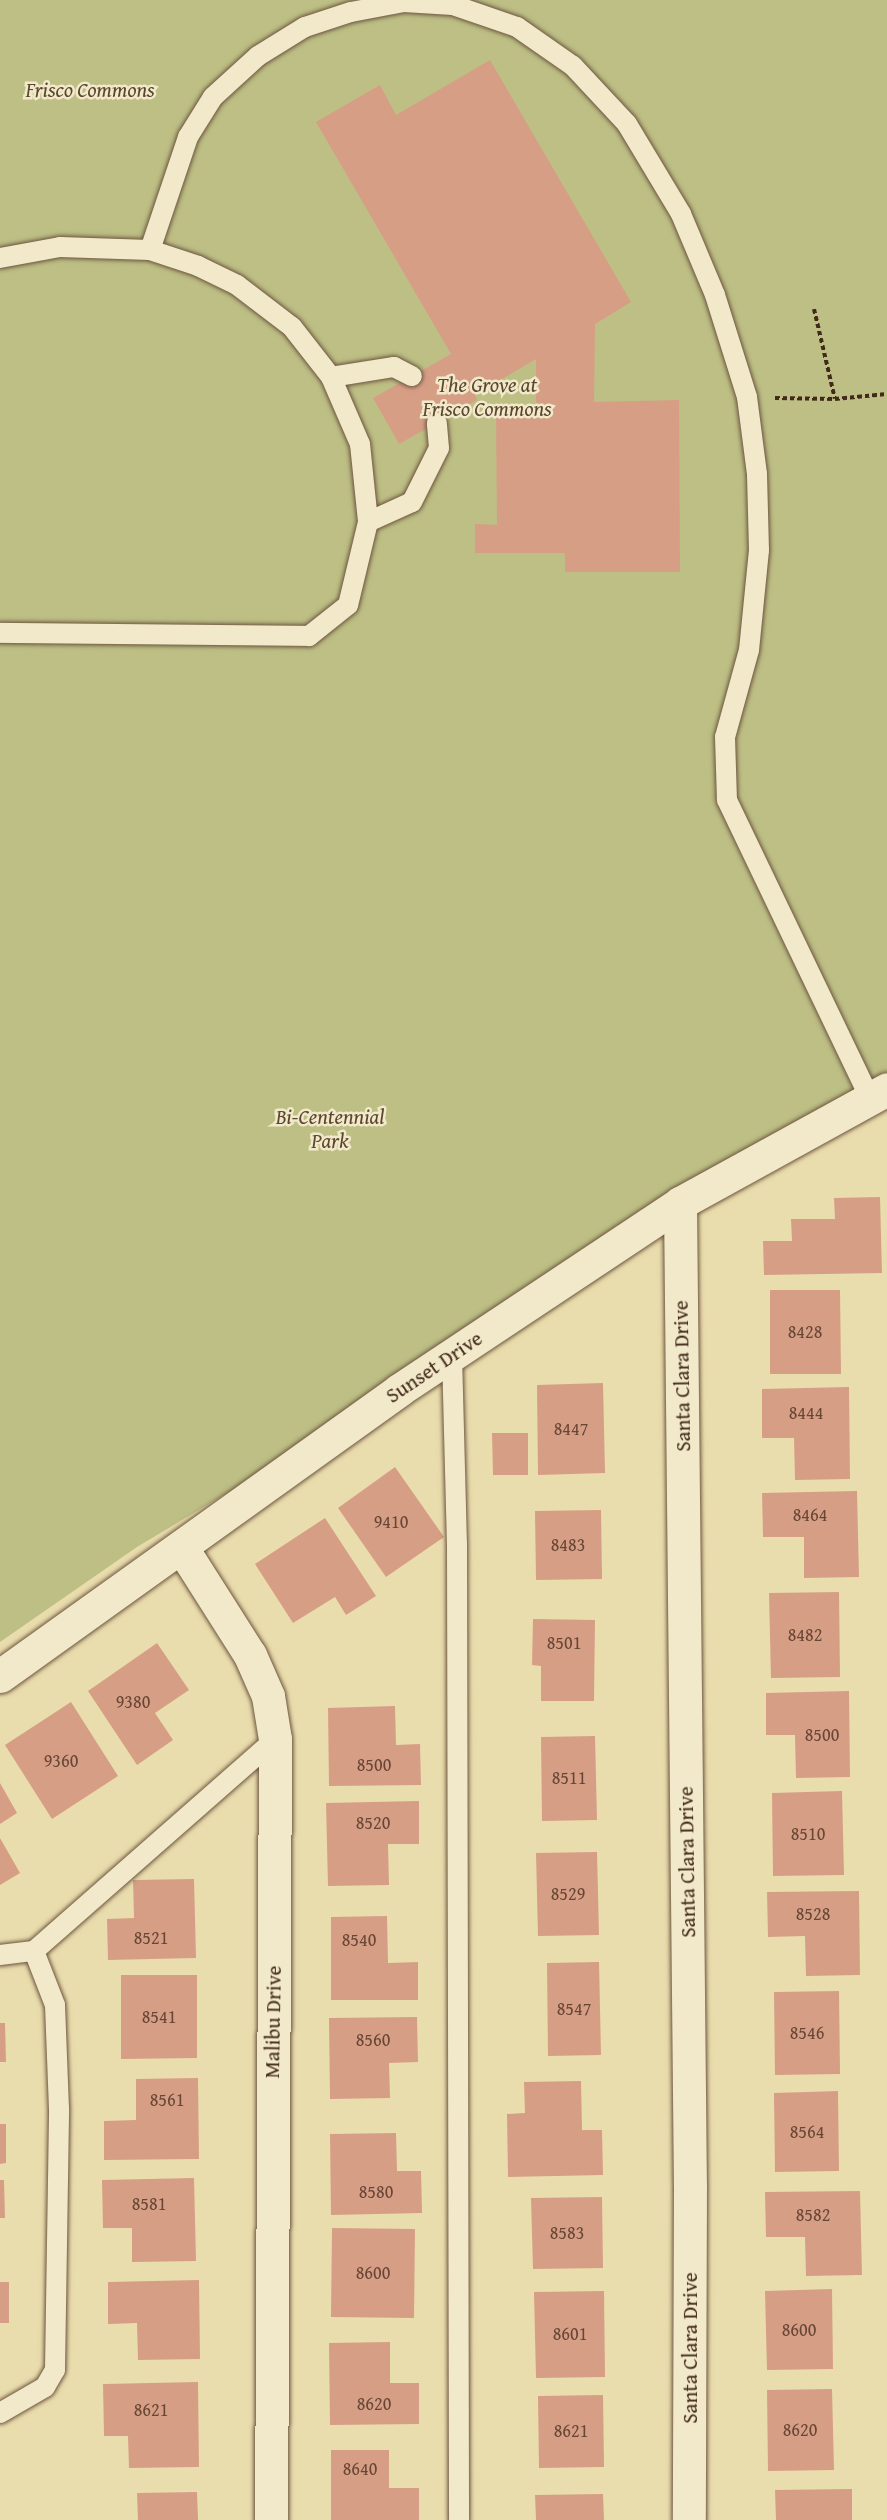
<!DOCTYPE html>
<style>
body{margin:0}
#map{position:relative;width:887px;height:2520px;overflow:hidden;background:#eaddad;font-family:"Gentium Book Plus",serif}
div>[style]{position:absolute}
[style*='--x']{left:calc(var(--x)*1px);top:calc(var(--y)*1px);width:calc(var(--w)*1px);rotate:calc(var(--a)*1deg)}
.green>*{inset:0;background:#bdbf85}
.building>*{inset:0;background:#d79e86}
.path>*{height:4px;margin-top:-2px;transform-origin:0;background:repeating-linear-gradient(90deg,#43291a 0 4.5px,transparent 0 7.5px)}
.roads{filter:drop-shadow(0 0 2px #6d563f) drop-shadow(0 0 2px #6d563f)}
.lane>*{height:20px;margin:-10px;padding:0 10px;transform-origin:10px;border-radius:10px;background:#f1e9ca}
.street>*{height:33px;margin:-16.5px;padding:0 16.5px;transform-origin:16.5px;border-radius:16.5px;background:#f1e9ca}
span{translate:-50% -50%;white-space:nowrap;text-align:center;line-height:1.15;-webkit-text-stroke:5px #f1e9ca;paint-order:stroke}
.number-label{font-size:18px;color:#684635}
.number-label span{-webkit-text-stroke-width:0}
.park-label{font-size:21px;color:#5b472f;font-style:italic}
.street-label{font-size:21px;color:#43291a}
</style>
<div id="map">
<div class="green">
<div style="clip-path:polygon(0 0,887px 0,887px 1098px,137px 1547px,0 1642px)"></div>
</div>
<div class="building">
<div style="clip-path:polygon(490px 60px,631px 302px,595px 324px,594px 402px,679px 400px,680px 572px,565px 572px,565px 553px,475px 553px,475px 524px,497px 525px,496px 408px,536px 408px,536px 359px,475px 395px,477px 400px,399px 444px,373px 398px,451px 354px,316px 122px,380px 85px,396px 115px)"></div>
<div style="clip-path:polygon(880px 1197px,882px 1273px,764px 1275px,763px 1241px,792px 1241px,791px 1219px,835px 1219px,834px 1198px)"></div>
<div style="clip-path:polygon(770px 1290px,840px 1290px,841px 1374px,770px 1374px)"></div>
<div style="clip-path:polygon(603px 1383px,605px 1473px,538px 1475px,537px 1385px)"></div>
<div style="clip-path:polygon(849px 1387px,850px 1479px,795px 1480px,794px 1438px,762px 1438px,762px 1389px)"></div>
<div style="clip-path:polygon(492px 1433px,528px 1433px,528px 1475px,493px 1475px)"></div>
<div style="clip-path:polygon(395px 1467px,444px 1537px,386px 1577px,338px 1508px)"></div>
<div style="clip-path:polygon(857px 1491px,859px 1577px,804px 1578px,804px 1537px,763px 1537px,762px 1493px)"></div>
<div style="clip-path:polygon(601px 1510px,602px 1579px,536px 1580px,535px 1511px)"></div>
<div style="clip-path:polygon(325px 1518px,376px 1596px,346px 1615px,335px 1597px,293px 1623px,255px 1564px)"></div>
<div style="clip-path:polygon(839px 1592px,840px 1677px,771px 1678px,769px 1593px)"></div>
<div style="clip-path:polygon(533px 1619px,595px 1620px,594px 1701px,541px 1701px,541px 1666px,532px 1665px)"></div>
<div style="clip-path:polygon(157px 1643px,189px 1690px,155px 1713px,173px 1740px,137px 1765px,88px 1691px)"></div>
<div style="clip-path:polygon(849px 1691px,850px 1777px,796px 1778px,795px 1735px,766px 1735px,766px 1693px)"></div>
<div style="clip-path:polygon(71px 1702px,118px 1776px,52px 1819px,5px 1745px)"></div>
<div style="clip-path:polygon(395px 1706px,396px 1745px,420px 1744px,421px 1785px,329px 1786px,328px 1708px)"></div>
<div style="clip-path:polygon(595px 1736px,597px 1820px,542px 1821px,541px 1737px)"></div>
<div style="clip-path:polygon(0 1783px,17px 1813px,0 1824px)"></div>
<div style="clip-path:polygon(842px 1791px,844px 1875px,773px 1876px,772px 1793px)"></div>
<div style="clip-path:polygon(419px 1801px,419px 1844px,388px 1844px,389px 1885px,328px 1886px,326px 1803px)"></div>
<div style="clip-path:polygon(0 1838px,20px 1873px,0 1885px)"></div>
<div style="clip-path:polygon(597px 1852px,599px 1935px,538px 1936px,536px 1853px)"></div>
<div style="clip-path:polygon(194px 1879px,196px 1958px,108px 1960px,107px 1919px,134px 1918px,133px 1880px)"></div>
<div style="clip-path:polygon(859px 1891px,860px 1975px,806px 1976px,805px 1936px,768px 1937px,767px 1892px)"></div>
<div style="clip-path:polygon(387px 1916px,388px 1963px,418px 1962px,418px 2000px,331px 2000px,331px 1917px)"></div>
<div style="clip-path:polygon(599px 1962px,601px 2055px,548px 2056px,547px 1963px)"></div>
<div style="clip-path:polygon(121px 1975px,197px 1975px,197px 2058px,121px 2059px)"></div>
<div style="clip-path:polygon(839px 1991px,840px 2074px,775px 2075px,774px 1992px)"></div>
<div style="clip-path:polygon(417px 2017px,418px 2062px,389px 2063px,390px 2098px,330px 2099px,329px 2018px)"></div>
<div style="clip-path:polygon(0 2023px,5px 2023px,6px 2062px,0 2062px)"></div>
<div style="clip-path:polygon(198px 2078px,199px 2159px,104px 2160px,104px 2121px,136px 2120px,136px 2079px)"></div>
<div style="clip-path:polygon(581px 2081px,582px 2130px,602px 2130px,603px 2175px,508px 2177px,507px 2114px,525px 2113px,524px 2082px)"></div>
<div style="clip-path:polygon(838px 2091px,839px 2171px,775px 2172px,774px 2093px)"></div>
<div style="clip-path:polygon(0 2124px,6px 2124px,6px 2163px,0 2164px)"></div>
<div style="clip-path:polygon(396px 2133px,397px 2171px,421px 2171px,422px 2213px,331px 2215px,330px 2134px)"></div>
<div style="clip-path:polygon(194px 2178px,196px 2261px,132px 2262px,132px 2228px,103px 2228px,102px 2180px)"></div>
<div style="clip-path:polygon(0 2180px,4px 2180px,5px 2218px,0 2218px)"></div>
<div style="clip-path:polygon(860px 2191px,862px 2275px,806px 2276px,805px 2237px,766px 2237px,765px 2192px)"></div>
<div style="clip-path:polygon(602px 2197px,603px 2268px,533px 2269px,531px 2198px)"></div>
<div style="clip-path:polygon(332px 2228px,415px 2229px,414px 2318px,331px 2317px)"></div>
<div style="clip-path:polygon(199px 2280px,200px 2359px,138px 2360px,137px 2323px,108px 2324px,108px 2282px)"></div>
<div style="clip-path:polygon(0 2282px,9px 2282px,9px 2323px,0 2323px)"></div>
<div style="clip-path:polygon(832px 2289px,833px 2369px,767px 2370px,765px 2291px)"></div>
<div style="clip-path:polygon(604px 2291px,605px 2377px,536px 2378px,534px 2292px)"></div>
<div style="clip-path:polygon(390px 2342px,390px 2383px,419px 2383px,419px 2424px,330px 2425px,329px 2343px)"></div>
<div style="clip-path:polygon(198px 2382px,199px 2467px,129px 2468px,128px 2436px,104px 2436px,103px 2384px)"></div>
<div style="clip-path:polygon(832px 2389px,834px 2470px,768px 2471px,767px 2390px)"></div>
<div style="clip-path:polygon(603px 2395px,604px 2467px,539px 2468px,538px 2396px)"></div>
<div style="clip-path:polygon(331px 2450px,389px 2450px,389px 2488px,419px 2488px,419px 2520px,331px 2520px)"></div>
<div style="clip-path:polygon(852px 2489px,852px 2520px,776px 2520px,775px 2490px)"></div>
<div style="clip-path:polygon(197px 2492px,198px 2520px,138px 2520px,137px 2493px)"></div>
<div style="clip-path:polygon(603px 2494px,604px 2520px,536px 2520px,535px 2495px)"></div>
</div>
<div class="path">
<div style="--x:814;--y:309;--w:92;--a:76.9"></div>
<div style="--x:775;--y:398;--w:60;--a:1"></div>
<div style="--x:835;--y:399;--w:52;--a:-5.5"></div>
</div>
<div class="roads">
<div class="lane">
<div style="--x:150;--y:250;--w:119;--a:-71.4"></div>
<div style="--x:188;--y:137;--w:47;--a:-58"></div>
<div style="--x:213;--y:97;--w:61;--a:-42.3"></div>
<div style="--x:258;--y:56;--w:55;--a:-31.7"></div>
<div style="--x:305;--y:27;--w:48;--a:-18.1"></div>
<div style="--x:351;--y:12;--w:54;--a:-10.7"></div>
<div style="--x:404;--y:2;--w:49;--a:3.5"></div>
<div style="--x:453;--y:5;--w:68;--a:19"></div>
<div style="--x:517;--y:27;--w:68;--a:34.9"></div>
<div style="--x:573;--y:66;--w:79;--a:47"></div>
<div style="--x:627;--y:124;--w:105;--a:59"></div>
<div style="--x:681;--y:214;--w:88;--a:67.2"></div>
<div style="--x:715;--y:295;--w:107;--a:72.6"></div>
<div style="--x:747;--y:397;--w:78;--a:82.6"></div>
<div style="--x:757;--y:474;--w:76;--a:88.5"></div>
<div style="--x:759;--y:550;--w:100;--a:95.7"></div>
<div style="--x:749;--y:650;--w:90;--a:105.4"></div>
<div style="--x:725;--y:737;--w:63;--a:88.2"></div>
<div style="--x:727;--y:800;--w:331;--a:64.4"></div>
<div style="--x:0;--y:258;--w:61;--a:-10.4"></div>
<div style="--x:60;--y:247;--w:90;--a:1.9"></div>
<div style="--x:150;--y:250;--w:51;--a:18.4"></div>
<div style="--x:198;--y:266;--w:43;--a:26"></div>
<div style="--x:237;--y:285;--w:69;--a:37.4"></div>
<div style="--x:292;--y:327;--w:63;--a:52"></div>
<div style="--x:331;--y:377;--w:73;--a:66.6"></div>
<div style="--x:360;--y:444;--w:78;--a:84.1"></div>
<div style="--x:368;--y:522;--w:85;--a:103.5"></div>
<div style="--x:348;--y:605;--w:50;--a:141.5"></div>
<div style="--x:309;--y:636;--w:309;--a:-179.4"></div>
<div style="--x:331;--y:377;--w:64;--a:-9"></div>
<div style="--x:394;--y:367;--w:20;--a:27"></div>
<div style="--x:368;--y:522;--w:48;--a:-24.4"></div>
<div style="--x:412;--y:502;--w:60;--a:-63.4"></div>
<div style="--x:439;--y:448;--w:25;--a:-95"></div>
<div style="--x:452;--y:1355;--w:188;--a:88.5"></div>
<div style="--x:457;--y:1543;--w:977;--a:89.88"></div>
<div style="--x:0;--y:1955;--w:34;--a:-7"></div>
<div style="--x:34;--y:1951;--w:321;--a:-41.3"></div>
<div style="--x:0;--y:2413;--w:52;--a:-30"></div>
<div style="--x:45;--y:2387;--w:20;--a:-60"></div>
<div style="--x:55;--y:2370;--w:261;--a:-89.1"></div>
<div style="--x:59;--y:2109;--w:104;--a:-92.2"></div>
<div style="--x:55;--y:2005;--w:58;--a:-111.3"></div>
</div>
<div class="street">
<div style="--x:680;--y:1203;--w:983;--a:89.42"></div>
<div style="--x:690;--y:2186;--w:334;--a:90.2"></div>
<div style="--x:182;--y:1548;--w:127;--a:57.6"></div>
<div style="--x:250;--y:1655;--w:45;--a:66.3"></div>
<div style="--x:268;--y:1696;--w:44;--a:80.8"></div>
<div style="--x:275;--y:1739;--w:781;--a:90.29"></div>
<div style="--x:0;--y:1676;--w:491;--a:-35.6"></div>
<div style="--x:399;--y:1390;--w:338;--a:-33.6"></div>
<div style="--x:680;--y:1203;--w:236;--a:-28.8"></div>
</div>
</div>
<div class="number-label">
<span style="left:805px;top:1332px">8428</span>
<span style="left:806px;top:1413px">8444</span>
<span style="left:571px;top:1429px">8447</span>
<span style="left:810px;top:1515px">8464</span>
<span style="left:391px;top:1522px">9410</span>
<span style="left:568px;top:1545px">8483</span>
<span style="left:805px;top:1635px">8482</span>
<span style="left:564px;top:1643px">8501</span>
<span style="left:133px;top:1702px">9380</span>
<span style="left:822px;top:1735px">8500</span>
<span style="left:61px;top:1761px">9360</span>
<span style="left:374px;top:1765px">8500</span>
<span style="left:569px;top:1778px">8511</span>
<span style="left:373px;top:1823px">8520</span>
<span style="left:808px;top:1834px">8510</span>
<span style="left:568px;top:1894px">8529</span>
<span style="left:813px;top:1914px">8528</span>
<span style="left:151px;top:1938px">8521</span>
<span style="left:359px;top:1940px">8540</span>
<span style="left:574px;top:2009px">8547</span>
<span style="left:159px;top:2017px">8541</span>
<span style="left:807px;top:2033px">8546</span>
<span style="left:373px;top:2040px">8560</span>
<span style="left:167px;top:2100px">8561</span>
<span style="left:807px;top:2132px">8564</span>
<span style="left:376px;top:2192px">8580</span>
<span style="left:149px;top:2204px">8581</span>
<span style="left:813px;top:2215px">8582</span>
<span style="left:567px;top:2233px">8583</span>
<span style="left:373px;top:2273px">8600</span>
<span style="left:799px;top:2330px">8600</span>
<span style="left:570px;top:2334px">8601</span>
<span style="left:374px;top:2404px">8620</span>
<span style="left:151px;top:2410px">8621</span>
<span style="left:800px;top:2430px">8620</span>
<span style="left:571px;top:2431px">8621</span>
<span style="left:360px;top:2469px">8640</span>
</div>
<div class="park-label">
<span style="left:90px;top:90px">Frisco Commons</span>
<span style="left:487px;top:397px">The Grove at<br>Frisco Commons</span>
<span style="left:330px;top:1129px">Bi-Centennial<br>Park</span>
</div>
<div class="street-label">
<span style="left:434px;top:1367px;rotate:-34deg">Sunset Drive</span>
<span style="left:682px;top:1376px;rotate:-91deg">Santa Clara Drive</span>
<span style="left:687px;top:1862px;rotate:-91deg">Santa Clara Drive</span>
<span style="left:273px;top:2022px;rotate:-89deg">Malibu Drive</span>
<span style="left:690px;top:2348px;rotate:-90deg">Santa Clara Drive</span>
</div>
</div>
